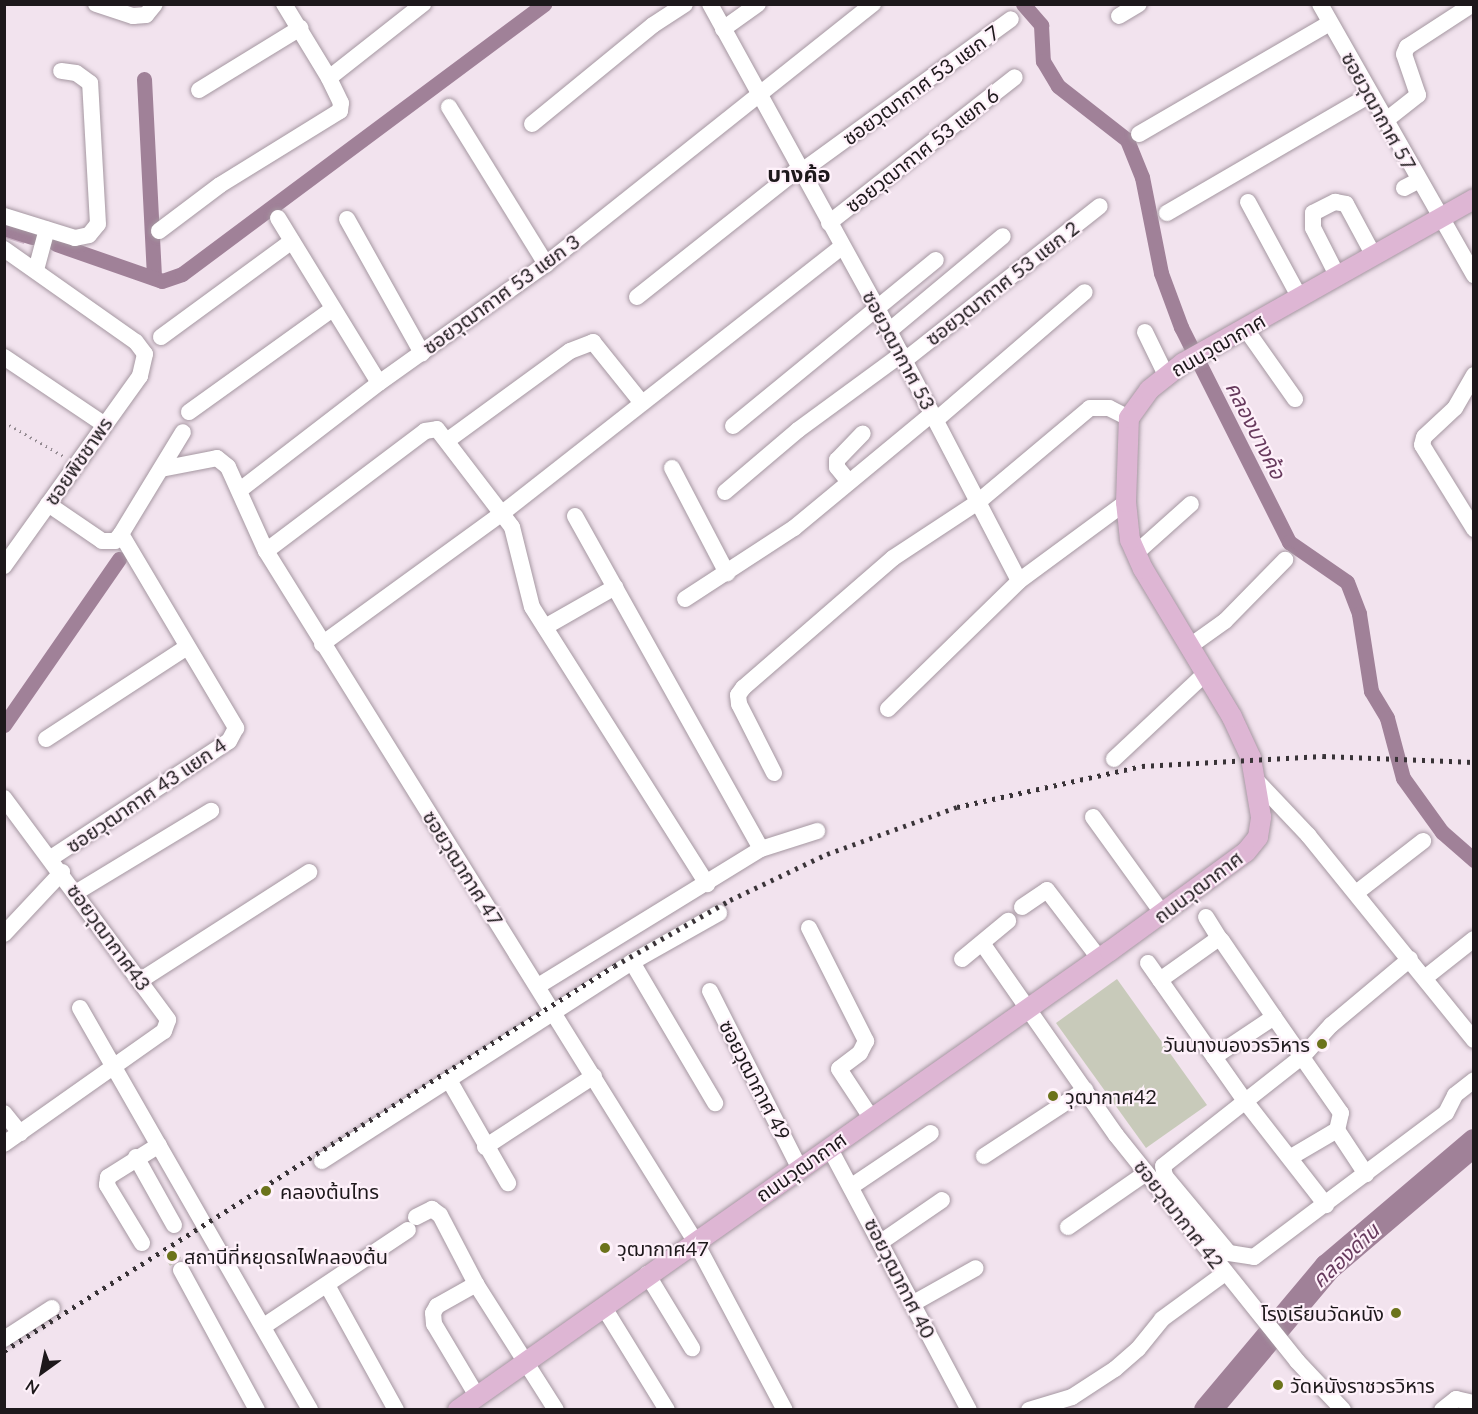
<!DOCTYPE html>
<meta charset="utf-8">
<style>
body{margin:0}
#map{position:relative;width:1478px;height:1414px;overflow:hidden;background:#f2e3ee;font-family:Lato,"Noto Sans Thai",sans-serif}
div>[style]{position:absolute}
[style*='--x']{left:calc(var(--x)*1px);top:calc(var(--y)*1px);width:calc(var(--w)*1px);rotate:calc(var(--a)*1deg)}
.green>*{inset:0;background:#cdb3c6}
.canal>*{height:15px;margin:-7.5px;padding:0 7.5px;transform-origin:7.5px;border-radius:7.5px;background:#a08198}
.river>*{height:27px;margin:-13.5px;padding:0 13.5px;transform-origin:13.5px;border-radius:13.5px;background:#a08198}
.building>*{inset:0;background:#c8caba}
.path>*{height:3px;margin-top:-1.5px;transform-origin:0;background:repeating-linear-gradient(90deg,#958b92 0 1.5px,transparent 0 6px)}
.roads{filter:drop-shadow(0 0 2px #a597a1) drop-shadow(0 0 2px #a597a1)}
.minor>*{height:16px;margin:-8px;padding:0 8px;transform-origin:8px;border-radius:8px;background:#fff}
.major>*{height:20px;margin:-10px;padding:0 10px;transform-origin:10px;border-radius:10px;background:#deb6d4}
.rail>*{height:4.5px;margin-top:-2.25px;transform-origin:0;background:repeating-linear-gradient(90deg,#393337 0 3px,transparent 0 9px)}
.dots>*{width:16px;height:16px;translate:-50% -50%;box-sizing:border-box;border:3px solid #fef1fa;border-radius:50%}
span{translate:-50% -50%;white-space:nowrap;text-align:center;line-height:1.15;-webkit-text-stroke:4.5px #fef1fa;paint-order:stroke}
.street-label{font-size:20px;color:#1d181b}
.poi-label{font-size:20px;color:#1d181b}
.right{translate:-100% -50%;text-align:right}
.left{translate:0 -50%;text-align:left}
.water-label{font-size:21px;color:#673a5d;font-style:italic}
.quarter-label{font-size:22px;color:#1d181b;font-weight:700}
.frame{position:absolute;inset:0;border:6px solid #1d181b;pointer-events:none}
.north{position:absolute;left:12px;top:1342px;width:60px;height:60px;-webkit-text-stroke:4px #fef1fa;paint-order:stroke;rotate:213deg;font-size:16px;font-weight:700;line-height:24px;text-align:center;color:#1d181b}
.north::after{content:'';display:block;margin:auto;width:21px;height:27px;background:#1d181b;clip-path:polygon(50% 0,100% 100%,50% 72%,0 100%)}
</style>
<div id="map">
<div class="green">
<div style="clip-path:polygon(4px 222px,28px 229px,24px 244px,5px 238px)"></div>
</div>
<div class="canal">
<div style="--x:1023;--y:4;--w:28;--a:49"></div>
<div style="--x:1041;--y:25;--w:36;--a:87"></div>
<div style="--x:1043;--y:61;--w:29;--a:59"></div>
<div style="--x:1058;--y:86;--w:88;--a:38"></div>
<div style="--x:1127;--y:140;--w:40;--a:68"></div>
<div style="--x:1142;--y:177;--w:98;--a:78.8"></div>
<div style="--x:1161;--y:273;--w:58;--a:69.7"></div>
<div style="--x:1181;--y:327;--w:241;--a:63.3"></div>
<div style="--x:1289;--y:542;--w:70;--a:34.6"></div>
<div style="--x:1347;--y:582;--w:34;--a:69"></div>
<div style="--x:1359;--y:614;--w:78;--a:81.1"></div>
<div style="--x:1371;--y:691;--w:31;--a:59"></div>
<div style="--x:1387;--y:718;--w:62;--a:75.1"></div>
<div style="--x:1403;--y:778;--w:67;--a:54.2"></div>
<div style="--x:1442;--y:832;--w:43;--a:41.2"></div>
<div style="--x:144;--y:79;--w:199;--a:87.1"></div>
<div style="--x:4;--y:228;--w:29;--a:18"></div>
<div style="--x:56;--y:244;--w:112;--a:19.2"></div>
<div style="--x:162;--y:281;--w:21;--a:-19"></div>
<div style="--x:182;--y:274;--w:452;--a:-36.7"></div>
<div style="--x:4;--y:725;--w:202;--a:-55.3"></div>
</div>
<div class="river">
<div style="--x:1207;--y:1410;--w:187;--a:-50"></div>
<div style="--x:1327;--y:1267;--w:193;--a:-40.4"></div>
</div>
<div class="building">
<div style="clip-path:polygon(1117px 979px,1207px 1105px,1146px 1148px,1056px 1023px)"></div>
<div style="clip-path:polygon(174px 1247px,181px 1258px,170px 1266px,163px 1255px)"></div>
</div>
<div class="path">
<div style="--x:4;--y:422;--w:70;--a:29.8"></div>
</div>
<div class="roads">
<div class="minor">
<div style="--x:96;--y:4;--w:39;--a:18"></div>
<div style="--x:133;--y:16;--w:13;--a:-4"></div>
<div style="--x:146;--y:15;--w:14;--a:-51"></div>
<div style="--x:710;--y:4;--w:345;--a:61.2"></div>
<div style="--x:876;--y:306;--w:310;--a:62.5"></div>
<div style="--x:1320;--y:4;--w:312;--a:60.4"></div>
<div style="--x:1119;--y:16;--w:23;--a:-31"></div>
<div style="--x:723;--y:29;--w:43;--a:-35.5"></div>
<div style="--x:329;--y:78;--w:120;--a:-38.2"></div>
<div style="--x:199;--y:90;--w:119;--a:-31.5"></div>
<div style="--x:449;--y:107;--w:185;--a:58.3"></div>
<div style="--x:1385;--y:121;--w:42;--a:-38.2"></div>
<div style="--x:1418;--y:95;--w:43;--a:-108.9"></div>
<div style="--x:1404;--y:54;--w:8;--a:-67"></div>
<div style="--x:1407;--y:47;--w:79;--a:-33.1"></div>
<div style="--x:532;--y:124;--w:156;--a:-39.3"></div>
<div style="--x:653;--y:25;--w:38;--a:-33"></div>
<div style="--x:1139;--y:134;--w:221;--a:-30.2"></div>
<div style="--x:802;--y:171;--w:258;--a:-36"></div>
<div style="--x:1404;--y:188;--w:16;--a:-27"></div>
<div style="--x:1248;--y:202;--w:109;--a:61.6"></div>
<div style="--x:1167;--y:213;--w:235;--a:-30.2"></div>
<div style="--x:4;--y:216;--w:74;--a:17.2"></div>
<div style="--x:75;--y:238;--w:14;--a:-12"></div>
<div style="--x:89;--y:235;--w:14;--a:-51"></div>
<div style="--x:98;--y:224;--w:141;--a:-93.2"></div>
<div style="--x:90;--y:83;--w:17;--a:-144"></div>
<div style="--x:76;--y:73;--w:15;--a:-172"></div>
<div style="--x:278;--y:218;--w:193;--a:58.5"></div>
<div style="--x:347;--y:219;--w:154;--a:60.8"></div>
<div style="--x:829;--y:223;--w:236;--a:-38.1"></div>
<div style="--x:159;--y:231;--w:76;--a:-37"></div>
<div style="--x:220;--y:185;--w:141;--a:-31.7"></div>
<div style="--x:340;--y:111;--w:8;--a:-83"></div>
<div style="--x:341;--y:103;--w:28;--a:-116"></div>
<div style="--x:329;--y:78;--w:87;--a:-121.3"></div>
<div style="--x:4;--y:249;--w:161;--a:35.2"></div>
<div style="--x:136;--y:342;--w:15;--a:53"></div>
<div style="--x:145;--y:354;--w:23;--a:103"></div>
<div style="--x:140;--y:376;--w:234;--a:125.6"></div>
<div style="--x:36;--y:270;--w:42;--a:-75"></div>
<div style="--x:1338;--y:277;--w:55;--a:-117"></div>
<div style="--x:1313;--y:228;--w:15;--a:-90"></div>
<div style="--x:1313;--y:213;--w:25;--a:-27"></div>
<div style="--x:1335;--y:202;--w:11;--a:10"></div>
<div style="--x:1346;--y:204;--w:59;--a:61.7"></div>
<div style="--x:637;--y:297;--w:208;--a:-38.4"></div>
<div style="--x:1245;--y:328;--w:87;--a:54.8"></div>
<div style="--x:889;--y:331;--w:148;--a:-39.8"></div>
<div style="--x:1145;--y:332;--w:48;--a:64"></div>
<div style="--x:161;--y:337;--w:162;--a:-36.2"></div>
<div style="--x:4;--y:357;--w:118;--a:34"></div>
<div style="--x:905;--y:360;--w:248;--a:-38.3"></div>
<div style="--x:1474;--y:375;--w:38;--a:120"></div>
<div style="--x:1455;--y:408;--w:42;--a:136.9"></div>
<div style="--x:1424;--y:437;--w:8;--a:104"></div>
<div style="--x:1422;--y:445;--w:99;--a:58.2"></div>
<div style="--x:189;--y:412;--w:175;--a:-35.7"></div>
<div style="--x:936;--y:420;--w:196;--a:-40.7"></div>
<div style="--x:733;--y:426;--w:262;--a:-39.3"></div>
<div style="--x:448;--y:440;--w:151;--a:-36.1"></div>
<div style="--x:570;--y:351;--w:25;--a:-21"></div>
<div style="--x:593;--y:342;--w:77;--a:51.3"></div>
<div style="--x:672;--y:468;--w:119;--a:62.4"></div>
<div style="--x:161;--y:469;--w:57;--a:-11.1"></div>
<div style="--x:217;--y:458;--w:14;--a:39"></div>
<div style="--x:228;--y:467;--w:92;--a:65.7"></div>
<div style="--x:266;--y:551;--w:812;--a:58.13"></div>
<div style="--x:695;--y:1241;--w:191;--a:62"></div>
<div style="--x:849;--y:482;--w:19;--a:-129"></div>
<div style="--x:837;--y:467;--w:7;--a:-90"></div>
<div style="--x:837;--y:460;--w:37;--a:-46"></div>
<div style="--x:240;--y:490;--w:175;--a:-37.6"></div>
<div style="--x:379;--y:383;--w:205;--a:-35.5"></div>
<div style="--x:546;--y:264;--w:418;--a:-38.5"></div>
<div style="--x:725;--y:492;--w:96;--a:-40.3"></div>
<div style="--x:798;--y:430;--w:129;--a:-36.2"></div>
<div style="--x:48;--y:504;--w:65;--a:34.4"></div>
<div style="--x:102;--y:541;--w:13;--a:0"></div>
<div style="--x:115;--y:541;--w:9;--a:-49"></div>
<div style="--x:121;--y:534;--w:226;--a:59.3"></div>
<div style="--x:236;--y:728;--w:15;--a:118"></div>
<div style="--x:229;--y:741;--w:213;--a:146.7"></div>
<div style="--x:575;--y:516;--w:381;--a:60.8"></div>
<div style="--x:121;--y:534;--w:119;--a:-58.7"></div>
<div style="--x:266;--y:551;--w:199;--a:-37"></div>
<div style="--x:425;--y:431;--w:12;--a:-9"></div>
<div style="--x:437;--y:429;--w:123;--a:52.6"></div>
<div style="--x:512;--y:527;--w:82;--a:76"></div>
<div style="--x:532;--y:607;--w:328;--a:57.7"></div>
<div style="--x:1135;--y:554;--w:75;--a:-41.8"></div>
<div style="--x:685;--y:599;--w:130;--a:-33.1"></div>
<div style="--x:794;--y:528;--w:179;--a:-39.6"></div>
<div style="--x:545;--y:627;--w:81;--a:-29.7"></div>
<div style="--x:322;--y:644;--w:221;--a:-36"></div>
<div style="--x:501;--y:514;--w:433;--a:-38.1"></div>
<div style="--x:1190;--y:646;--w:43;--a:-35.5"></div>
<div style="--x:1225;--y:621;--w:86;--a:-45.5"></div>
<div style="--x:888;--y:709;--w:183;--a:-44.3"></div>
<div style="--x:1019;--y:581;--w:133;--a:-36.4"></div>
<div style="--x:46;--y:739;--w:168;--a:-33.1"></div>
<div style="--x:1114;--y:759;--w:126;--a:-43.1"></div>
<div style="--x:774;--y:773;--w:77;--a:-116.9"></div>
<div style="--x:739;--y:704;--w:9;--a:-96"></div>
<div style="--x:738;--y:695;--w:9;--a:-54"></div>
<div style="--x:743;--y:688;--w:198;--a:-40.9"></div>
<div style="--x:893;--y:558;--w:102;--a:-33.4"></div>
<div style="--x:978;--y:502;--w:146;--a:-40"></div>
<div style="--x:1090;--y:408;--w:19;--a:0"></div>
<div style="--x:1109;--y:408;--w:22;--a:27"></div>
<div style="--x:1256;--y:780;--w:76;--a:46.6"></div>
<div style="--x:1308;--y:835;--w:264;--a:51"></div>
<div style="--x:4;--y:798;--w:276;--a:53.5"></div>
<div style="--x:168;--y:1020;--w:12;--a:110"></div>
<div style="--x:164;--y:1031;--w:196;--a:144.8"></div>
<div style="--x:1093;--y:817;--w:120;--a:54.2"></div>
<div style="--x:77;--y:892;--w:157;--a:-31.2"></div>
<div style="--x:1356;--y:893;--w:85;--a:-37.8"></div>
<div style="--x:1022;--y:907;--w:30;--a:-34"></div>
<div style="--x:1047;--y:890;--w:86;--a:52.6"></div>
<div style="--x:1206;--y:917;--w:25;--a:58"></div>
<div style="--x:809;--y:928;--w:127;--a:63.2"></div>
<div style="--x:866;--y:1041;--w:13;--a:117"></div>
<div style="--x:860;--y:1053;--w:26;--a:143"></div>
<div style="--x:839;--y:1069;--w:60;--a:56.6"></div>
<div style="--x:4;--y:934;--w:85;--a:-46.9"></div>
<div style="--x:982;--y:943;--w:234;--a:55.1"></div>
<div style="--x:1116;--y:1135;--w:290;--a:51.3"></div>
<div style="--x:1297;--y:1361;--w:67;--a:46.8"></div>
<div style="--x:962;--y:959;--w:60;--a:-39.6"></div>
<div style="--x:1410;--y:959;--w:103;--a:140.1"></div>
<div style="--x:1331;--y:1025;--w:40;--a:132"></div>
<div style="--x:1304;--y:1055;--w:179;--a:141.8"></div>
<div style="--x:1163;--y:1166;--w:10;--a:79"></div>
<div style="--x:1165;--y:1176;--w:100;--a:50.3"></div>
<div style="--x:1229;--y:1253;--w:25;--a:9"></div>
<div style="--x:1254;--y:1257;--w:240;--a:-36.9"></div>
<div style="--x:1446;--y:1113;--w:20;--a:-63"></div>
<div style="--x:1455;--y:1095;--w:24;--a:-38"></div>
<div style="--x:632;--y:962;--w:164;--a:59.5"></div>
<div style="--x:1148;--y:963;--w:169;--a:54.9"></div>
<div style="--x:1245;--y:1101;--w:132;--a:52.1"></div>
<div style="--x:1426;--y:977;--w:61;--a:-38.4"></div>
<div style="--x:141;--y:980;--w:200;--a:-32.7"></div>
<div style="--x:1160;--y:980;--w:72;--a:-35.4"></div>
<div style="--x:1219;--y:938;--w:4;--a:45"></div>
<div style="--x:1222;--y:941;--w:92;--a:55.6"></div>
<div style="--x:1274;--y:1017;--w:72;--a:146.3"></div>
<div style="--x:538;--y:986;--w:262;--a:-31.6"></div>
<div style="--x:761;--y:849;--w:59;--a:-17.8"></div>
<div style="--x:710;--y:991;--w:199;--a:63.2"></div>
<div style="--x:80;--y:1008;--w:463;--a:60.2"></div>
<div style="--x:1274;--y:1017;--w:117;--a:55.1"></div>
<div style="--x:1341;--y:1113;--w:17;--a:103"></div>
<div style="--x:1337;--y:1130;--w:53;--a:149.6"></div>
<div style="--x:449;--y:1080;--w:119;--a:60.2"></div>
<div style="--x:4;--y:1113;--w:26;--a:51"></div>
<div style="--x:1337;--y:1130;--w:53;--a:56.6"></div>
<div style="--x:485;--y:1147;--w:130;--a:-33.1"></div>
<div style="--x:829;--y:1147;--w:298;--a:62"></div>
<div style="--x:984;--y:1156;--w:121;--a:-33.2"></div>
<div style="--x:136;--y:1157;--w:78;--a:60.8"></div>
<div style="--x:322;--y:1161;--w:368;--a:-32.7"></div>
<div style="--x:632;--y:962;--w:100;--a:-29.4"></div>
<div style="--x:852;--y:1186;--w:95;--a:-33.9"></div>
<div style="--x:416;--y:1217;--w:18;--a:-27"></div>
<div style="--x:432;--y:1209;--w:10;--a:37"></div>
<div style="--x:440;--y:1215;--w:78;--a:62.4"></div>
<div style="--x:1068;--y:1227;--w:95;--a:-34.7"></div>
<div style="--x:881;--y:1242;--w:74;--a:-34.5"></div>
<div style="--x:142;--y:1243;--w:68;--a:-121.1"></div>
<div style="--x:107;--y:1185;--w:8;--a:-83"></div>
<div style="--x:108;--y:1177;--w:60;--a:-32.1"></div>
<div style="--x:181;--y:1270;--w:159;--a:61.5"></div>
<div style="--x:647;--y:1274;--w:87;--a:58.7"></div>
<div style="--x:327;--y:1285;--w:143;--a:61.1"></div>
<div style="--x:912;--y:1304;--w:73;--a:-29.4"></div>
<div style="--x:603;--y:1306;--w:122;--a:58.4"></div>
<div style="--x:264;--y:1326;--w:173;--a:-33.7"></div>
<div style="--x:4;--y:1339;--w:57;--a:-32.9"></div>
<div style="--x:477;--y:1396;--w:84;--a:-120.8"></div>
<div style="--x:434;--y:1324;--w:11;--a:-95"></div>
<div style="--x:433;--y:1313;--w:8;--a:-60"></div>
<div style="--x:437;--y:1306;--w:45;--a:-29.4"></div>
<div style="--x:476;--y:1284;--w:149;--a:57.6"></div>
<div style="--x:1029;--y:1410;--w:45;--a:-16.8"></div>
<div style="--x:1072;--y:1397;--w:51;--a:-33.1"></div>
<div style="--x:1115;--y:1369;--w:30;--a:-41"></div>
<div style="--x:1138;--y:1349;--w:38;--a:-51"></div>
<div style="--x:1162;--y:1319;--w:78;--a:-36.1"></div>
<div style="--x:1442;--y:1410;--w:18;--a:-38"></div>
<div style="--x:1456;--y:1399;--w:18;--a:13"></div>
</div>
<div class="major">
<div style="--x:458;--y:1410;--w:797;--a:-35.15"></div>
<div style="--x:1110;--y:951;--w:168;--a:-36.1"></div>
<div style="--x:1246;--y:852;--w:19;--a:-51"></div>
<div style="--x:1258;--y:837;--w:20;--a:-81"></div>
<div style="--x:1261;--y:817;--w:60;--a:-99.6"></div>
<div style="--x:1251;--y:758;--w:45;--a:-114.9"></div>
<div style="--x:1232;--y:717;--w:173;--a:-121"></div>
<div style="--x:1143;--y:569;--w:32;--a:-114"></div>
<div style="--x:1130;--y:540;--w:38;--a:-96"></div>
<div style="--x:1126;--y:502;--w:84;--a:-88"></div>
<div style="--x:1129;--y:418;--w:34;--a:-54"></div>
<div style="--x:1149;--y:390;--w:43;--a:-38.5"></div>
<div style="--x:1183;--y:363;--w:334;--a:-29.4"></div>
</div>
</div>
<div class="rail">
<div style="--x:4;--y:1351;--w:721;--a:-32.26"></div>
<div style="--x:614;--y:966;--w:133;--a:-29.6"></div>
<div style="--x:730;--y:900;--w:107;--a:-25.4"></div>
<div style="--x:827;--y:854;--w:138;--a:-19.9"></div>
<div style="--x:957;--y:807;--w:189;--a:-12.5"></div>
<div style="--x:1142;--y:766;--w:181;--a:-3.2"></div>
<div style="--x:1323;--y:756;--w:151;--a:2.3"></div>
</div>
<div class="dots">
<div style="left:1322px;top:1044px;background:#6c731b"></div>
<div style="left:1053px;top:1096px;background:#6c731b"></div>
<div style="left:266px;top:1191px;background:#6c731b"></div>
<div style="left:605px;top:1248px;background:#6c731b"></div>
<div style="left:172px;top:1256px;background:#6c731b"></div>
<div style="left:1396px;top:1313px;background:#6c731b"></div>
<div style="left:1278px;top:1385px;background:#6c731b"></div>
</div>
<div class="street-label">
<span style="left:921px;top:85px;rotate:-36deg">ซอยวุฒากาศ 53 แยก 7</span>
<span style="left:1379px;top:111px;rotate:61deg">ซอยวุฒากาศ 57</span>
<span style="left:922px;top:150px;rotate:-38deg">ซอยวุฒากาศ 53 แยก 6</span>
<span style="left:1002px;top:283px;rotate:-38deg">ซอยวุฒากาศ 53 แยก 2</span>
<span style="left:501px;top:294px;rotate:-36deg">ซอยวุฒากาศ 53 แยก 3</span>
<span style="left:1218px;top:345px;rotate:-30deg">ถนนวุฒากาศ</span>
<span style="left:899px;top:350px;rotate:62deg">ซอยวุฒากาศ 53</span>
<span style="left:78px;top:461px;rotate:-55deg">ซอยพิชชาพร</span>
<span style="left:146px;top:795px;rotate:-34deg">ซอยวุฒากาศ 43 แยก 4</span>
<span style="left:463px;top:868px;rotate:58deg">ซอยวุฒากาศ 47</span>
<span style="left:1198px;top:887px;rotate:-37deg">ถนนวุฒากาศ</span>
<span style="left:109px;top:937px;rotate:54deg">ซอยวุฒากาศ43</span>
<span style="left:755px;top:1080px;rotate:63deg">ซอยวุฒากาศ 49</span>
<span style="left:801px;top:1167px;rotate:-35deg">ถนนวุฒากาศ</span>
<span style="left:1179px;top:1214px;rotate:52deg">ซอยวุฒากาศ 42</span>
<span style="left:900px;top:1278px;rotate:63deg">ซอยวุฒากาศ 40</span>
</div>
<div class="poi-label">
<span class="right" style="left:1310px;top:1044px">วันนางนองวรวิหาร</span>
<span class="left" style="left:1065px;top:1096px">วุฒากาศ42</span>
<span class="left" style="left:280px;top:1191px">คลองต้นไทร</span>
<span class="left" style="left:617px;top:1248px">วุฒากาศ47</span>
<span class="left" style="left:184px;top:1256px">สถานีที่หยุดรถไฟคลองต้น</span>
<span class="right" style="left:1384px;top:1313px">โรงเรียนวัดหนัง</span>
<span class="left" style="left:1290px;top:1385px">วัดหนังราชวรวิหาร</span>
</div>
<div class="water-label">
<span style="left:1256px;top:430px;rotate:63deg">คลองบางค้อ</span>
<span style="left:1345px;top:1255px;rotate:-43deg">คลองด่าน</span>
</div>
<div class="quarter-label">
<span style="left:799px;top:174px">บางค้อ</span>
</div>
<div class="frame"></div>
<div class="north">N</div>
</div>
